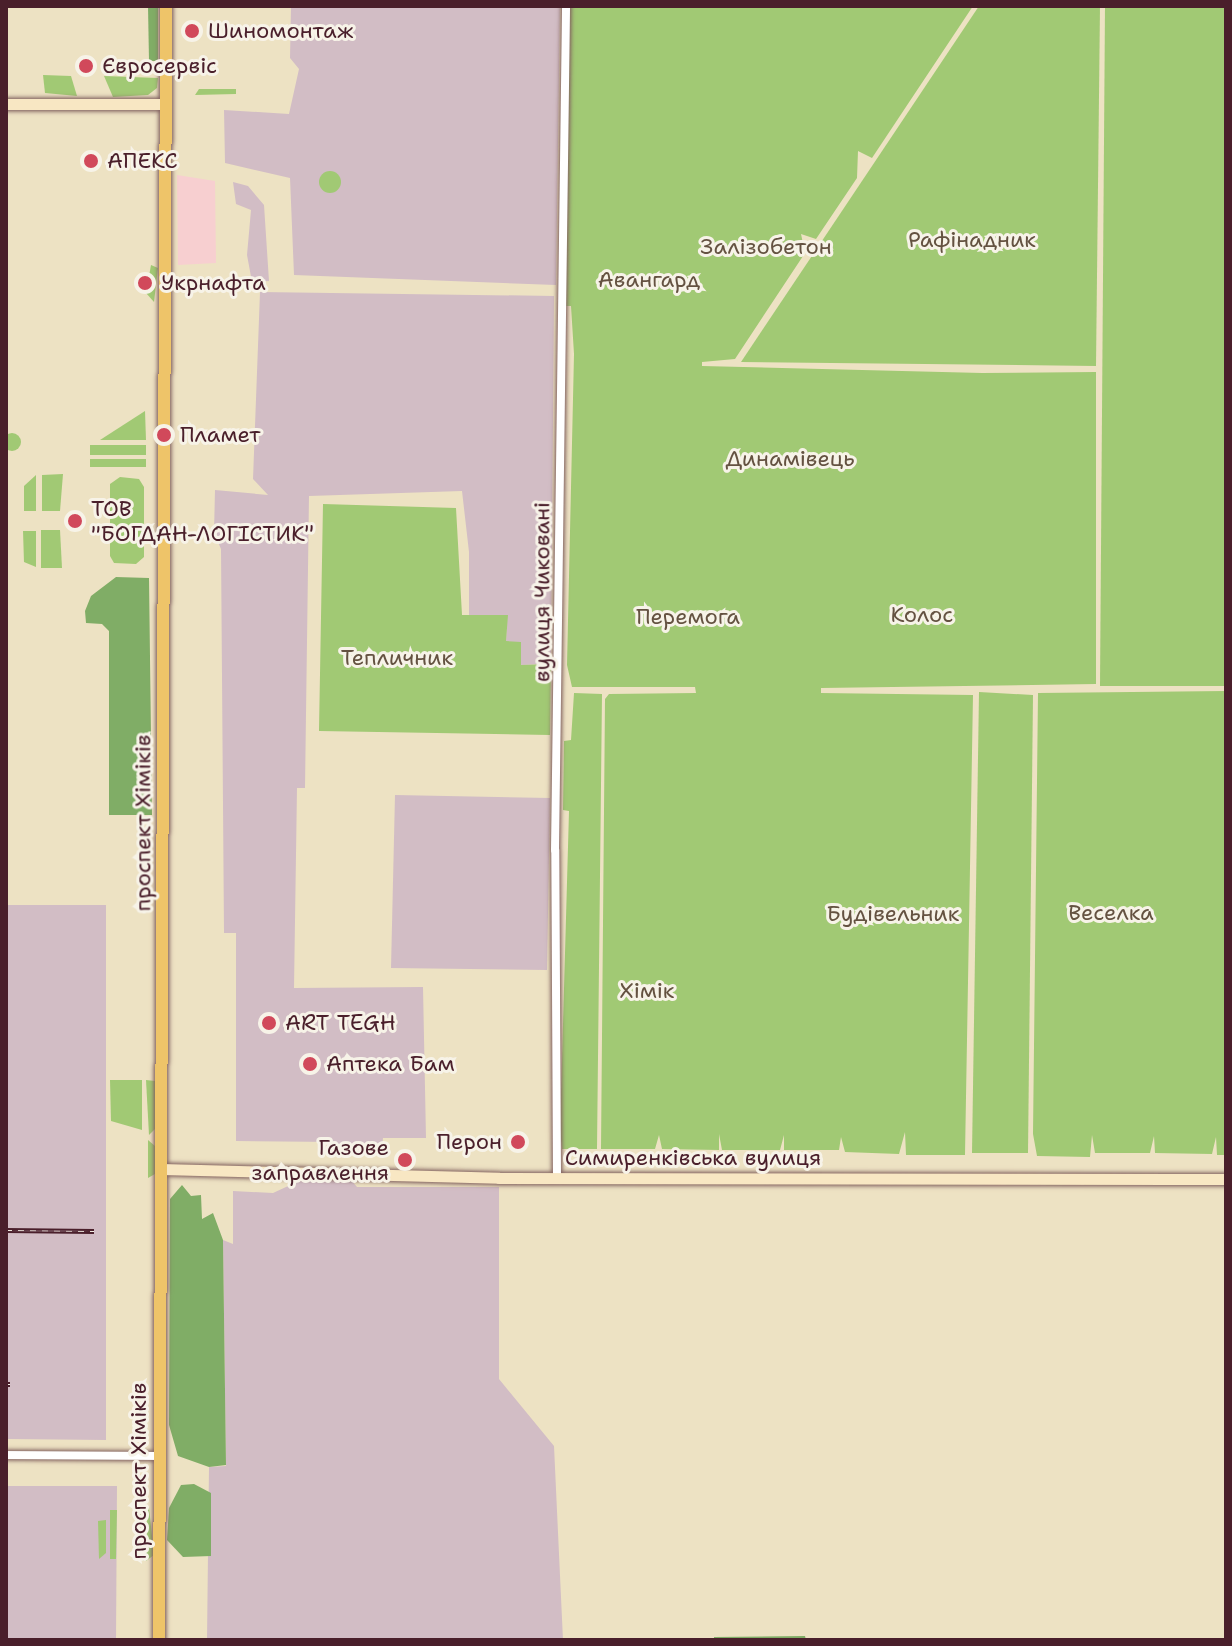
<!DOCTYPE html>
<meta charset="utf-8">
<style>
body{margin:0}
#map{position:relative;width:1232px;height:1646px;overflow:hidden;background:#ede2c3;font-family:"Shantell Sans",sans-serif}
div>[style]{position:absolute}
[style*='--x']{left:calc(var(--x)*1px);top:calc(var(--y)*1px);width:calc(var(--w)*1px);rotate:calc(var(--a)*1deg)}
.built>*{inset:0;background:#f7cfd0}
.industrial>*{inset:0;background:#d2bdc5}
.green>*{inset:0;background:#a1c974}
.round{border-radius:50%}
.forest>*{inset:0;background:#80ad66}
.roads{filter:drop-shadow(0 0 2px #836360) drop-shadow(0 0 2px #836360)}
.street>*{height:8px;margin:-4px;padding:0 4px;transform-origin:4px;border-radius:4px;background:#fff}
.secondary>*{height:11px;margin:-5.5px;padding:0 5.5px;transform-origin:5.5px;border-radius:5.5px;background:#f8e7c3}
.primary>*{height:12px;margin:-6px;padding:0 6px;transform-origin:6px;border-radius:6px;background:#eec469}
.rail>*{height:5px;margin-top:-2.5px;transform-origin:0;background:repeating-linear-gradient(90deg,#f7f3e8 0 6px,#4a1f2b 0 12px);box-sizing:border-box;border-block:2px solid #4a1f2b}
.dots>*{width:22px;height:22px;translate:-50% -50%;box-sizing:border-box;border:4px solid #f7f3e8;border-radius:50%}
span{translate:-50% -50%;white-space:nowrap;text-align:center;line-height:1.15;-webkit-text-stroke:6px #f7f3e8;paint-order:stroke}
.poi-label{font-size:22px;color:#4a1f2b}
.left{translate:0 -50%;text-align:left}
.right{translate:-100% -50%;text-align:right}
.park-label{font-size:22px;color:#645241}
.street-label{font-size:22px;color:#4a1f2b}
.frame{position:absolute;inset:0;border:8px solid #4a1f2b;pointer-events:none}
</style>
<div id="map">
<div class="built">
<div style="clip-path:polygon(177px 175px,215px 181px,216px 263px,178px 265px)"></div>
</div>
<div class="industrial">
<div style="clip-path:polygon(291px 6px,560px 6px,556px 285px,294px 275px,290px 178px,225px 163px,224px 110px,289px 114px,299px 69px,290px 58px)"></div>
<div style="clip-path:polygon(233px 182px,248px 186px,264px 205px,269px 281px,252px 282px,247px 255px,251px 210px,236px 204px)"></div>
<div style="clip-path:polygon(260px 292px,554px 296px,551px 664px,521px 665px,506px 641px,507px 615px,469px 615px,469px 552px,462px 491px,309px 496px,305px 788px,297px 788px,294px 988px,423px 987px,426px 1138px,383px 1138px,382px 1149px,340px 1150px,336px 1142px,236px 1141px,236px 933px,224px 933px,221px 549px,214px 533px,215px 490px,268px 495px,253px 479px)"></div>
<div style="clip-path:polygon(395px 795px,550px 798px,547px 970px,391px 968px)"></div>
<div style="clip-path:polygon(6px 905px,106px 905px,106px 1440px,6px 1439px)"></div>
<div style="clip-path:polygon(351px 1180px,357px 1187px,499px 1187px,499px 1379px,554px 1446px,563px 1640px,207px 1640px,209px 1467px,226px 1466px,223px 1240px,233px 1244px,233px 1191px,273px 1193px,299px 1181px)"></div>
<div style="clip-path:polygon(6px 1486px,117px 1486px,116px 1640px,6px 1640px)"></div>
</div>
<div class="green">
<div style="clip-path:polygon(570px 6px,973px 6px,872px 158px,858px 151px,857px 178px,816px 239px,801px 234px,805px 253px,735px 359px,702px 362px,702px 366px,982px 373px,1096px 372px,1096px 684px,821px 688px,821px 693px,973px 695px,965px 1155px,906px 1155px,905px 1132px,899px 1154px,845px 1152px,841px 1137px,839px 1150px,784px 1150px,784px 1135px,780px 1150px,722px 1150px,719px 1134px,719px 1150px,662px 1149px,659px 1135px,655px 1149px,601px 1149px,605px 699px,609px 694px,696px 693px,695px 687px,572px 687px,567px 665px,574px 354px,571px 306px,565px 306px)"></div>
<div style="clip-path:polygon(979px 6px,1100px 6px,1096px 366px,741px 362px)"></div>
<div style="clip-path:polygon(1105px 6px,1226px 6px,1226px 686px,1100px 686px)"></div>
<div style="clip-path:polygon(43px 75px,71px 76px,77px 96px,45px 93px)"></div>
<div style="clip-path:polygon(104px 76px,158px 78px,157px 88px,148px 95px,113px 97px)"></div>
<div style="clip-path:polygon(199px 89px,236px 89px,236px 94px,195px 95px)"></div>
<div class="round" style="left:319px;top:171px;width:22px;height:22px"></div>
<div style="clip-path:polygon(151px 265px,158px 268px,154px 302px,146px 293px)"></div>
<div style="clip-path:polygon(145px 411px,146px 440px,100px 440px)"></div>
<div class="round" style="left:3px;top:433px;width:18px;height:18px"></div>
<div style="clip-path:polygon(90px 445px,146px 445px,146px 455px,90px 455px)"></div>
<div style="clip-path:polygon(90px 459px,146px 459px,146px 467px,90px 467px)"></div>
<div style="clip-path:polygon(63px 474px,60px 511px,42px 511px,42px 475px)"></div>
<div style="clip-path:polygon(36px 475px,36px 511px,24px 511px,24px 486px)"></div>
<div style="clip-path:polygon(120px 477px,139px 479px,144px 487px,144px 557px,136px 564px,114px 563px,110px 556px,110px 484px)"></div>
<div style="clip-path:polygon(323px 504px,456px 508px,462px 615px,508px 615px,506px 641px,521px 642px,521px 665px,551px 664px,550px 735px,319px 731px)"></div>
<div style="clip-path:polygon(41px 530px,60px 530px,62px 568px,41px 568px)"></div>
<div style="clip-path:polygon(23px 531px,36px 531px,36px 567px,24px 562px)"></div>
<div style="clip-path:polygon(1226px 691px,1226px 1155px,1217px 1155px,1216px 1137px,1212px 1154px,1155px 1153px,1154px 1136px,1150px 1153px,1095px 1153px,1092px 1135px,1090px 1157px,1037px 1156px,1033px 1134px,1038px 693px)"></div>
<div style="clip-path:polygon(979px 692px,1033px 695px,1028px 1153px,972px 1153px)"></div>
<div style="clip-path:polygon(574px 693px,602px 694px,597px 1149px,562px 1149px,560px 1131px,569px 811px,563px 810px,564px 741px,571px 740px)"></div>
<div style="clip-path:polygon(110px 1080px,142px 1080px,142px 1130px,111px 1121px)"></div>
<div style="clip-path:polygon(146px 1080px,155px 1081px,155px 1129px,149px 1135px)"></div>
<div style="clip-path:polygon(148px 1140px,155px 1146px,155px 1174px,148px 1178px)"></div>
<div style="clip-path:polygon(145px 1499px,144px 1561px,138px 1558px,138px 1505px)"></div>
<div style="clip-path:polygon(149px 1507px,154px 1555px,146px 1561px,147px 1508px)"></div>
<div style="clip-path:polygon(110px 1510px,117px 1510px,116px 1559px,110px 1559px)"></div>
<div style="clip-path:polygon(106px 1520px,106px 1553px,99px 1559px,98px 1521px)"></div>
</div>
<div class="forest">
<div style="clip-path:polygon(148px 6px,158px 6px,158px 61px,149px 61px)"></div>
<div style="clip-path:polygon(116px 577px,149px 578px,152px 815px,109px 815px,109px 631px,102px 624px,86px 623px,85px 611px,91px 596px)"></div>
<div style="clip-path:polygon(182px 1185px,191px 1196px,201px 1195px,202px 1219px,213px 1213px,223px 1240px,226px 1465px,209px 1467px,178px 1456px,169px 1425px,170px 1199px)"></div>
<div style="clip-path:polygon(194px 1484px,211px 1493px,211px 1556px,183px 1557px,167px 1540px,169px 1508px,181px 1485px)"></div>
<div style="clip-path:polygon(805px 1636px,806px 1640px,714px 1640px,714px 1637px)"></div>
</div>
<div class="roads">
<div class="street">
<div style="--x:557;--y:1178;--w:328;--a:-90.3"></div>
<div style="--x:555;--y:850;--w:844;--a:-89.25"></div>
<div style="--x:6;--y:1455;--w:153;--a:0.4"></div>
</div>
<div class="secondary">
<div style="--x:6;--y:104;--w:159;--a:0"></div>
<div style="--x:161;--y:1169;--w:338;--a:1.5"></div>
<div style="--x:499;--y:1178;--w:727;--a:0.08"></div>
</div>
<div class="primary">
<div style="--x:159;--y:1640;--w:1634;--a:-89.75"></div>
</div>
</div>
<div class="rail">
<div style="--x:6;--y:1230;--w:88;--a:0.7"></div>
<div style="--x:6;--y:1384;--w:4;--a:0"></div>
</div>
<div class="dots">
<div style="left:192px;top:31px;background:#d1495b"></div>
<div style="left:86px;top:66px;background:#d1495b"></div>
<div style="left:91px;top:161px;background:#d1495b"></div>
<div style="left:145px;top:283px;background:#d1495b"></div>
<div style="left:164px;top:435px;background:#d1495b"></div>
<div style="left:75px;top:521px;background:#d1495b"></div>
<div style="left:269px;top:1023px;background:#d1495b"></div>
<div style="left:310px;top:1064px;background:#d1495b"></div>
<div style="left:518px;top:1142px;background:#d1495b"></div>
<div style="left:405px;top:1160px;background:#d1495b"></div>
</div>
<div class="poi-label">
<span class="left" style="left:208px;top:31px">Шиномонтаж</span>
<span class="left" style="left:102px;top:66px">Євросервіс</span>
<span class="left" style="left:107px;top:161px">АПЕКС</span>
<span class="left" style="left:161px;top:283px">Укрнафта</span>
<span class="left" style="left:180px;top:435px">Пламет</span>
<span class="left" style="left:91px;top:521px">ТОВ<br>"БОГДАН-ЛОГІСТИК"</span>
<span class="left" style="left:285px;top:1023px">ART TEGH</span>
<span class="left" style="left:326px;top:1064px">Аптека Бам</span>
<span class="right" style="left:502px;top:1142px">Перон</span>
<span class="right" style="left:389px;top:1160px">Газове<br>заправлення</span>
</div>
<div class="park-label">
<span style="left:972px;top:240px">Рафінадник</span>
<span style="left:766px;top:247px">Залізобетон</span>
<span style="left:649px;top:280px">Авангард</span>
<span style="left:790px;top:459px">Динамівець</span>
<span style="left:922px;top:615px">Колос</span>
<span style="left:688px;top:617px">Перемога</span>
<span style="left:397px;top:658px">Тепличник</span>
<span style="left:1111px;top:913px">Веселка</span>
<span style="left:893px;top:914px">Будівельник</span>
<span style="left:647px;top:991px">Хімік</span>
</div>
<div class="street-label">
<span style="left:542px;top:592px;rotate:-90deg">вулиця Чиковані</span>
<span style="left:143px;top:823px;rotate:-90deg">проспект Хіміків</span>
<span style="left:693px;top:1158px">Симиренківська вулиця</span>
<span style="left:139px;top:1471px;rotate:-90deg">проспект Хіміків</span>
</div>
<div class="frame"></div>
</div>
